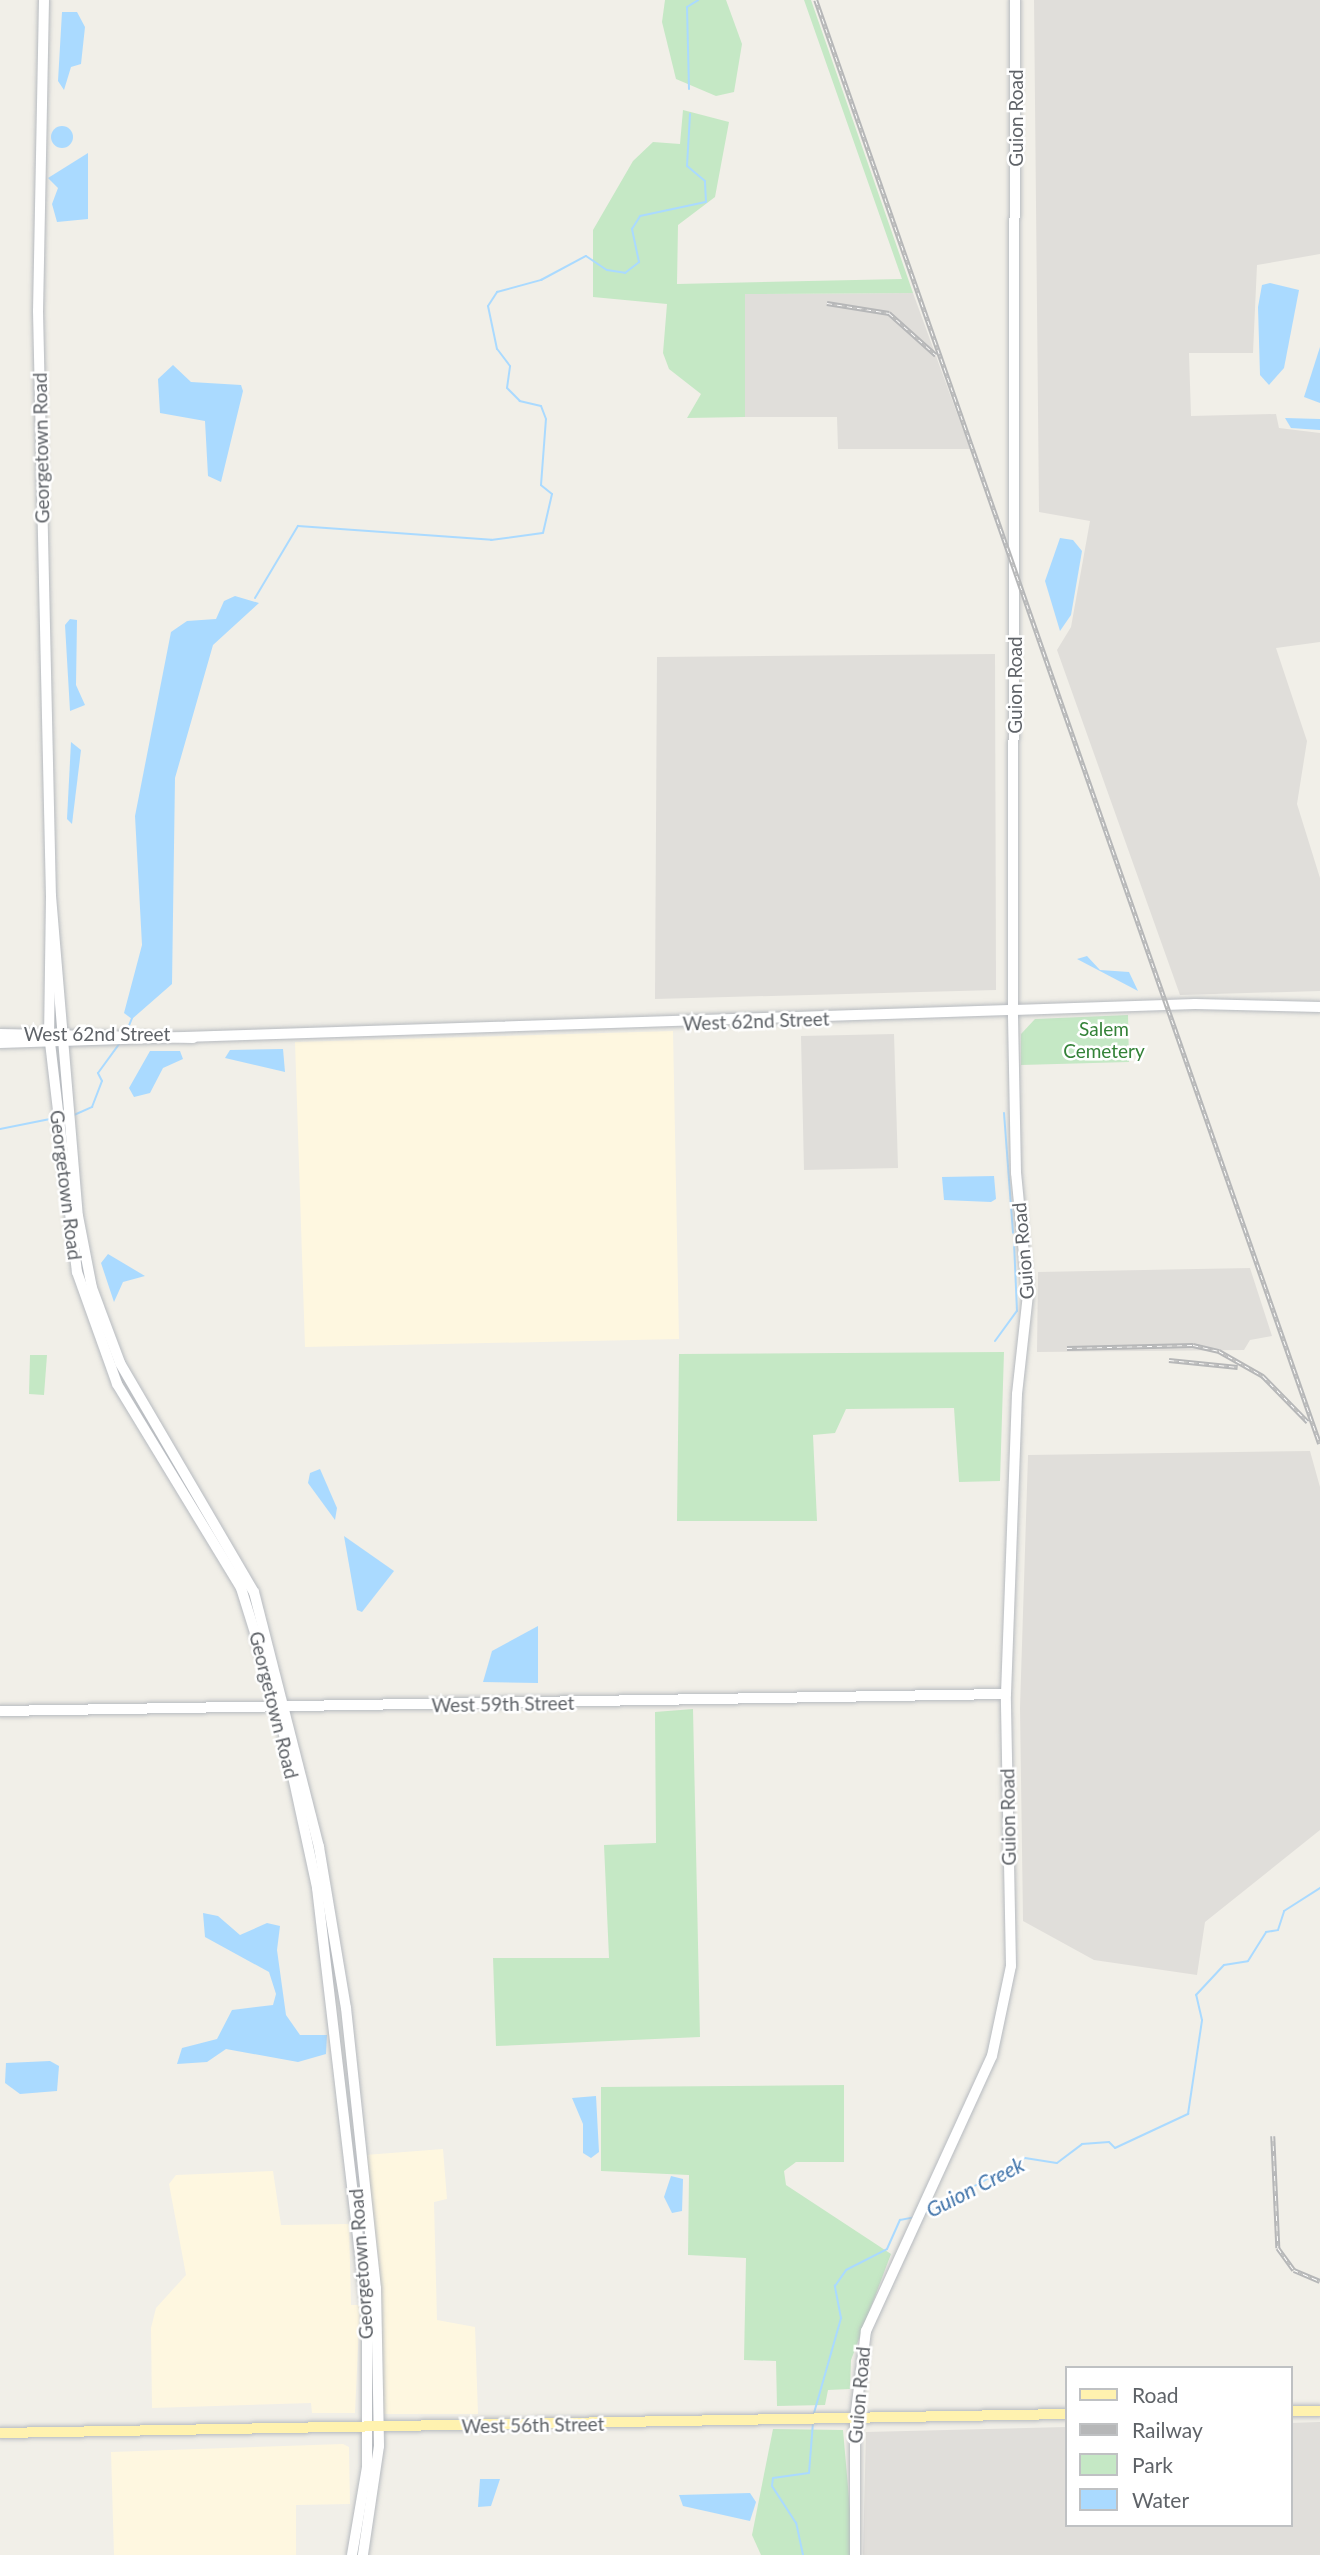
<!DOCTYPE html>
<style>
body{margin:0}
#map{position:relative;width:1320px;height:2555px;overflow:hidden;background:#f1efe8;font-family:Lato,sans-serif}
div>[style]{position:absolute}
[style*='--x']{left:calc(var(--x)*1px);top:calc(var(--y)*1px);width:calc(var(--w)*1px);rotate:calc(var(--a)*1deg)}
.commercial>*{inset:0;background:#fef7e0}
.industrial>*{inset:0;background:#e0deda}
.green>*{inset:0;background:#c5e8c5}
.water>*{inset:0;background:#aadaff}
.round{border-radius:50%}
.stream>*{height:2px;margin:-1px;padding:0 1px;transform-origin:1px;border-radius:1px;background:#aadaff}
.roads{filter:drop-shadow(0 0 2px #b6babf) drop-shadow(0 0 2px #b6babf)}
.secondary>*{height:10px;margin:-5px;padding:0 5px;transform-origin:5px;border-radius:5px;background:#fff}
.primary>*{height:10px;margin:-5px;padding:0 5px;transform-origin:5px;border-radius:5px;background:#fff2af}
.rail>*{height:4.5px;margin-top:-2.25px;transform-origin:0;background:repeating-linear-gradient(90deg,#fff 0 5px,#b6b7b8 0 10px);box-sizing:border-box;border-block:2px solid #b6b7b8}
span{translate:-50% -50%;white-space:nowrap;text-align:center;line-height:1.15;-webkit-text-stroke:5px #fff;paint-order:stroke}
.street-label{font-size:19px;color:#5f6368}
.park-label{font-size:19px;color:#348238}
.water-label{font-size:21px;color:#4174aa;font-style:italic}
.legend{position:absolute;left:1065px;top:2366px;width:228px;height:161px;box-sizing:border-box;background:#fff;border:2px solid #bfc1c3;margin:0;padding:9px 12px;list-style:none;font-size:21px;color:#5f6368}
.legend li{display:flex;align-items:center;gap:14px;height:35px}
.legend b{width:35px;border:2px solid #bfc1c3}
</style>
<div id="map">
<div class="commercial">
<div style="clip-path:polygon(673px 1031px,679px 1339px,305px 1347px,295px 1042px)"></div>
<div style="clip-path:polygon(443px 2149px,447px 2199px,434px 2202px,437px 2320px,475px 2327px,478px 2414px,383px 2414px,365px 2155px)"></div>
<div style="clip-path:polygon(273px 2171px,281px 2225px,349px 2224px,351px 2305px,360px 2305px,355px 2413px,312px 2413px,311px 2403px,152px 2408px,151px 2328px,156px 2308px,186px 2275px,169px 2184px,176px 2175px)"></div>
<div style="clip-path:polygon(343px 2444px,349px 2447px,350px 2504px,296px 2505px,296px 2555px,114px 2555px,111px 2452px)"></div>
</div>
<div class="industrial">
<div style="clip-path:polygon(1034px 0,1320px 0,1320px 254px,1257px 265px,1253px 353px,1189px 353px,1191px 416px,1276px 414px,1279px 428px,1320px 433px,1320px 642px,1276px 648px,1307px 741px,1297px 804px,1320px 878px,1320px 991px,1180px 995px,1057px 650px,1071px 627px,1090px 521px,1039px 512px)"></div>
<div style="clip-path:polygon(913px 293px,970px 449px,838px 449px,837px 417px,745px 417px,744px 294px)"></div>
<div style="clip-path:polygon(995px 654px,996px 990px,655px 999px,657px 657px)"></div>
<div style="clip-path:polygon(894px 1034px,898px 1168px,804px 1170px,801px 1036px)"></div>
<div style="clip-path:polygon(1250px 1268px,1272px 1336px,1250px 1340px,1244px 1350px,1037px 1352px,1038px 1272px)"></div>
<div style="clip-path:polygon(1310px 1451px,1320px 1487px,1320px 1830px,1205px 1922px,1197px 1975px,1094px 1960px,1023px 1921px,1020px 1708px,1028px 1455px)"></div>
<div style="clip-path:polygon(1320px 2422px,1320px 2555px,863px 2555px,866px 2432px,1066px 2427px,1066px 2525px,1290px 2525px,1290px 2423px)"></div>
</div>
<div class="green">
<div style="clip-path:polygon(665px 0,726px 0,742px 44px,734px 92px,716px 96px,676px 79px,662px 22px)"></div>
<div style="clip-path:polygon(804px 0,811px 0,913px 293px,745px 294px,745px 417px,687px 418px,701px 394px,669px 369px,663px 353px,667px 304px,593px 297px,593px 230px,633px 161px,653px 142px,680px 144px,683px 110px,729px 122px,715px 197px,678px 225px,677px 284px,902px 279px)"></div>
<div style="clip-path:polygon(1128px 1015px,1129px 1062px,1021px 1065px,1021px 1034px,1035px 1019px)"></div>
<div style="clip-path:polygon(1004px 1352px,1000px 1481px,959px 1482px,954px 1408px,846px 1409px,835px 1433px,813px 1435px,817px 1521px,677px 1521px,679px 1354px)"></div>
<div style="clip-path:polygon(30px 1355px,47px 1355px,44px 1395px,29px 1394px)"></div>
<div style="clip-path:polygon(693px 1709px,700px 2037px,496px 2046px,493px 1958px,609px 1958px,604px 1845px,656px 1843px,655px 1712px)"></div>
<div style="clip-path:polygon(844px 2085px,844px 2162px,796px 2162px,784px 2171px,786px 2185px,891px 2254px,851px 2360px,850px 2389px,828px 2390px,825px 2405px,777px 2406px,776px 2361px,744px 2360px,746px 2258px,688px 2255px,689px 2175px,601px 2171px,601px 2087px)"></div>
<div style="clip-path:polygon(773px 2429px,843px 2430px,854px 2555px,761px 2555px,752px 2535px)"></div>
</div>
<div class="water">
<div style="clip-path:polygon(62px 12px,77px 12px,85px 27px,81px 64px,71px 67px,64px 90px,58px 81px)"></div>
<div class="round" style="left:51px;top:126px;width:22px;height:22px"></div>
<div style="clip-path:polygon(88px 153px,88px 219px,57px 222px,52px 204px,58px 188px,48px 178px)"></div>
<div style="clip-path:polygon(1270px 283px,1299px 290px,1284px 368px,1269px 385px,1260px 375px,1258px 307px,1262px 285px)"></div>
<div style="clip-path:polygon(1320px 347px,1320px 403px,1304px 397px)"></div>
<div style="clip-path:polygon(173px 365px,191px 382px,241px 385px,243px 391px,221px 482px,208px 476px,205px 421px,160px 413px,158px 379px)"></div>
<div style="clip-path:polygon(1285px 418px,1320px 419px,1320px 430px,1291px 428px)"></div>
<div style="clip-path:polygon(1060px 538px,1073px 540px,1082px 551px,1071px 615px,1060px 631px,1045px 581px)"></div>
<div style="clip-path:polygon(235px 596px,259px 603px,213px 645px,175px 778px,172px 984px,132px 1019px,124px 1013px,142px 945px,135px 816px,171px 632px,187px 621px,216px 619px,224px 601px)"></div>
<div style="clip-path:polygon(70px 619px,77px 620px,76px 685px,85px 705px,70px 711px,65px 625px)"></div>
<div style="clip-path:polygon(71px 742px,81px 750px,72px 824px,67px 819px)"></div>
<div style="clip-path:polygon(1087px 956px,1100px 970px,1129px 972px,1138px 991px,1077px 959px)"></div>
<div style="clip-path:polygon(283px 1049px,285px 1072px,225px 1058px,230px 1050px)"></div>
<div style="clip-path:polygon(150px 1051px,180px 1051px,183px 1059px,163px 1068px,150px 1093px,134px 1097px,129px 1088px)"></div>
<div style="clip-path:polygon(994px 1176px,996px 1199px,991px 1202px,944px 1200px,942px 1177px)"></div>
<div style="clip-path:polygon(108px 1254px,145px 1276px,123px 1282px,114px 1302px,101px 1263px)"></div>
<div style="clip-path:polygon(320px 1469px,337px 1508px,335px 1520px,308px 1483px,310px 1473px)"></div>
<div style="clip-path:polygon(344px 1536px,394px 1571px,362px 1612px,357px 1610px)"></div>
<div style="clip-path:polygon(538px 1626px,538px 1683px,483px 1682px,492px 1651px)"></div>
<div style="clip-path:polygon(203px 1913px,218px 1916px,240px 1935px,267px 1923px,280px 1926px,277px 1950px,286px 2015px,300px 2035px,327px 2035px,326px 2054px,298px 2062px,226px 2049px,207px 2062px,177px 2064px,182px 2048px,217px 2039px,232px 2010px,273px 2005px,276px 1994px,269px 1972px,205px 1937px)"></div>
<div style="clip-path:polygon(50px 2061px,59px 2066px,57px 2091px,20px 2094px,5px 2083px,6px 2063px)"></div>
<div style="clip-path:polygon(596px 2096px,599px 2152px,591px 2158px,583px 2153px,583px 2124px,572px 2098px)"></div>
<div style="clip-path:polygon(671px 2176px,683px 2179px,682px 2211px,672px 2213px,664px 2197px)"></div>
<div style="clip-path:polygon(480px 2479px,500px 2479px,491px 2506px,478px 2507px)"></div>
<div style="clip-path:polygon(750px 2493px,756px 2502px,750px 2521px,683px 2506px,679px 2495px)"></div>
</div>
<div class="stream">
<div style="--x:689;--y:89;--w:82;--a:-91.4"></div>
<div style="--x:687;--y:7;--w:13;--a:-32"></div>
<div style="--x:255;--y:598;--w:84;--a:-59.2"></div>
<div style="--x:298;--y:526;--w:194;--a:4.1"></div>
<div style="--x:491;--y:540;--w:52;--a:-7.7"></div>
<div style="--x:543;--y:533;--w:40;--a:-77"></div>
<div style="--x:552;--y:494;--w:14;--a:-141"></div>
<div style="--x:541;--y:485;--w:66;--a:-85.7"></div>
<div style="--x:546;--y:419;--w:14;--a:-111"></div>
<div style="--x:541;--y:406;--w:22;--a:-167"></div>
<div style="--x:520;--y:401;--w:18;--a:-135"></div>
<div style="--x:507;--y:388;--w:22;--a:-82"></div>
<div style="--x:510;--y:366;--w:21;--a:-127"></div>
<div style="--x:497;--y:349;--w:44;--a:-101.8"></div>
<div style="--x:488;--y:306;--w:17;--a:-57"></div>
<div style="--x:497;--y:292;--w:46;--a:-15.3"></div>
<div style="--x:541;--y:280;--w:51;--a:-28.1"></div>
<div style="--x:586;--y:256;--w:25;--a:34"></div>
<div style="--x:607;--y:270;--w:18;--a:9"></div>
<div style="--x:625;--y:273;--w:18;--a:-38"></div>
<div style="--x:639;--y:262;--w:34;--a:-102"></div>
<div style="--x:632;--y:229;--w:15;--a:-58"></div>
<div style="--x:640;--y:216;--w:67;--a:-12"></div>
<div style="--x:706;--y:202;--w:21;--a:-93"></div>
<div style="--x:705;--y:181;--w:23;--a:-140"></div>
<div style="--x:687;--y:166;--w:52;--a:-86.7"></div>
<div style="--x:126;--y:1033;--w:16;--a:-68"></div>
<div style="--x:1004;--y:1113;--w:120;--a:85.7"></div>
<div style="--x:74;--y:1115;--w:20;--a:-24"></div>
<div style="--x:92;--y:1107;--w:28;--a:-69"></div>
<div style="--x:102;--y:1081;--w:9;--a:-117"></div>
<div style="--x:98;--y:1073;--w:37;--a:-54"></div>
<div style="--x:0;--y:1129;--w:56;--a:-11.3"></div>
<div style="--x:995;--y:1341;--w:37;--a:-54"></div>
<div style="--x:1017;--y:1311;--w:68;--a:-92.5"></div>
<div style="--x:924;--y:2214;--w:115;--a:-29"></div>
<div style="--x:1025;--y:2158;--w:32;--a:9"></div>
<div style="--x:1057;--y:2163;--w:31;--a:-37"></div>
<div style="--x:1082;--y:2144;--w:27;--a:-4"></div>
<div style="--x:1109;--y:2142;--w:8;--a:45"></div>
<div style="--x:1115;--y:2148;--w:81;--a:-25"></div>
<div style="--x:1188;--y:2114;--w:95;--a:-81.5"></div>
<div style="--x:1202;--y:2020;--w:26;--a:-103"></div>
<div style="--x:1196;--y:1995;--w:41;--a:-47"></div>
<div style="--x:1224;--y:1965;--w:24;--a:-9"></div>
<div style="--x:1248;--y:1961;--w:34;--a:-58"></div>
<div style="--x:1266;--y:1932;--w:12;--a:-9"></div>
<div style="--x:1278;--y:1930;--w:20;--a:-72"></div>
<div style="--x:1284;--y:1911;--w:43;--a:-32.6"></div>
<div style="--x:814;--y:2413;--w:99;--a:-74.1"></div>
<div style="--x:841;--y:2318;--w:33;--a:-101"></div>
<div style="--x:835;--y:2286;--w:19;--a:-55"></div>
<div style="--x:846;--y:2270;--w:46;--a:-27.1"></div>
<div style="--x:887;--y:2249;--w:32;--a:-66"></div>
<div style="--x:900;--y:2220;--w:15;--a:-11"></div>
<div style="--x:803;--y:2555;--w:33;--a:-102"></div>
<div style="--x:796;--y:2523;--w:44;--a:-123"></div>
<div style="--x:772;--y:2486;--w:8;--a:-83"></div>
<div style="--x:773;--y:2478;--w:36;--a:-8"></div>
<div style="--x:809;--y:2473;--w:51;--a:-85.5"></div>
</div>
<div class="roads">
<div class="secondary">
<div style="--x:44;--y:0;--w:311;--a:91.1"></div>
<div style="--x:38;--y:311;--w:585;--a:88.73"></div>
<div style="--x:51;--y:896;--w:321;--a:85.2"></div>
<div style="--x:78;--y:1216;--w:73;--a:79"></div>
<div style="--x:92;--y:1288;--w:80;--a:69.5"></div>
<div style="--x:120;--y:1363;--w:265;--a:59.7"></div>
<div style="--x:254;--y:1592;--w:263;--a:75.7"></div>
<div style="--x:319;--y:1847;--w:163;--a:80.5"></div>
<div style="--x:346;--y:2008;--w:282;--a:83.9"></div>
<div style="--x:376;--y:2288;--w:158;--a:88.9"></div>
<div style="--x:379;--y:2446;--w:110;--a:98.4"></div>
<div style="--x:51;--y:896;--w:138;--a:90.8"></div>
<div style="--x:49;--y:1034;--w:240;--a:83.3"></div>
<div style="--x:77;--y:1272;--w:119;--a:70.3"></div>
<div style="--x:117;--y:1384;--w:239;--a:58.7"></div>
<div style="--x:241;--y:1588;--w:125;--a:72.7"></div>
<div style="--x:278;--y:1707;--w:185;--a:77.8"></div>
<div style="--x:317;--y:1888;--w:428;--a:83.3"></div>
<div style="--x:367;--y:2313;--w:154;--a:90"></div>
<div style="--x:367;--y:2467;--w:89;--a:99.7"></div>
<div style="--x:0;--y:1034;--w:193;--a:1.2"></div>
<div style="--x:0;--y:1043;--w:1196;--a:-1.87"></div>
<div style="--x:1195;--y:1004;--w:125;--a:1.4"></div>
<div style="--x:0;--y:1711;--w:1006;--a:-0.97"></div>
<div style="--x:855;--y:2555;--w:136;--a:-90"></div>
<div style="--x:855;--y:2419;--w:89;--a:-82.9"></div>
<div style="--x:866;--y:2331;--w:302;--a:-65.4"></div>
<div style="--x:992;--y:2056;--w:92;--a:-78.1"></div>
<div style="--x:1011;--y:1966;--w:272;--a:-91.1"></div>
<div style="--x:1006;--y:1694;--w:300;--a:-87.9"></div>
<div style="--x:1017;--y:1394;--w:100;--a:-83.7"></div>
<div style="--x:1028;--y:1295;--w:123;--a:-95.6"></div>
<div style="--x:1016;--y:1173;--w:163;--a:-91.1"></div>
<div style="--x:1013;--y:1010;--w:1010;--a:-89.89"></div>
</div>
<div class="primary">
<div style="--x:1290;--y:2411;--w:30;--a:0"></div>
<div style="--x:0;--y:2433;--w:1066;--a:-1.02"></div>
</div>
</div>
<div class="rail">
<div style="--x:816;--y:0;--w:1529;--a:70.76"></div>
<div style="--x:827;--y:303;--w:63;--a:9.2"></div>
<div style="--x:889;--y:313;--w:63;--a:41.8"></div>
<div style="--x:1067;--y:1348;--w:126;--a:-1.4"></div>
<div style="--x:1193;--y:1345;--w:27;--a:13"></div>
<div style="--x:1219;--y:1351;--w:51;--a:29.6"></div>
<div style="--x:1263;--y:1376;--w:64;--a:45.6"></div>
<div style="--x:1169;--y:1360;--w:69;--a:5.8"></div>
<div style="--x:1273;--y:2136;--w:112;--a:87.4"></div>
<div style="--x:1278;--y:2248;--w:27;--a:54"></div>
<div style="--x:1294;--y:2270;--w:28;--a:23"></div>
</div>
<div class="street-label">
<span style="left:1016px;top:118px;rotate:-90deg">Guion Road</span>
<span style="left:41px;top:448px;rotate:-91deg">Georgetown Road</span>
<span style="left:1015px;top:685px;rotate:-90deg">Guion Road</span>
<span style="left:756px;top:1021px;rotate:-2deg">West 62nd Street</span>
<span style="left:97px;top:1034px">West 62nd Street</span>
<span style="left:66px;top:1185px;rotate:83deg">Georgetown Road</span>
<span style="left:1023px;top:1251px;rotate:-95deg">Guion Road</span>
<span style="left:503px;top:1704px;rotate:-1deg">West 59th Street</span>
<span style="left:274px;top:1705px;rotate:76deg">Georgetown Road</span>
<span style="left:1008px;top:1817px;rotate:-91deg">Guion Road</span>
<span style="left:361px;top:2264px;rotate:-94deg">Georgetown Road</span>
<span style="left:859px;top:2395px;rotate:-85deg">Guion Road</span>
<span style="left:533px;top:2425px;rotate:-1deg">West 56th Street</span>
</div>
<div class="park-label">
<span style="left:1104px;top:1040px">Salem<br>Cemetery</span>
</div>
<div class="water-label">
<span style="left:975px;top:2187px;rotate:-27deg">Guion Creek</span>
</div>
<ul class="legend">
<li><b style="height:9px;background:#fff2af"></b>Road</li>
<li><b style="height:9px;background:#b6b7b8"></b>Railway</li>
<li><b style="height:19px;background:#c5e8c5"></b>Park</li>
<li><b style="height:19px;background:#aadaff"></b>Water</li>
</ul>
</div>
